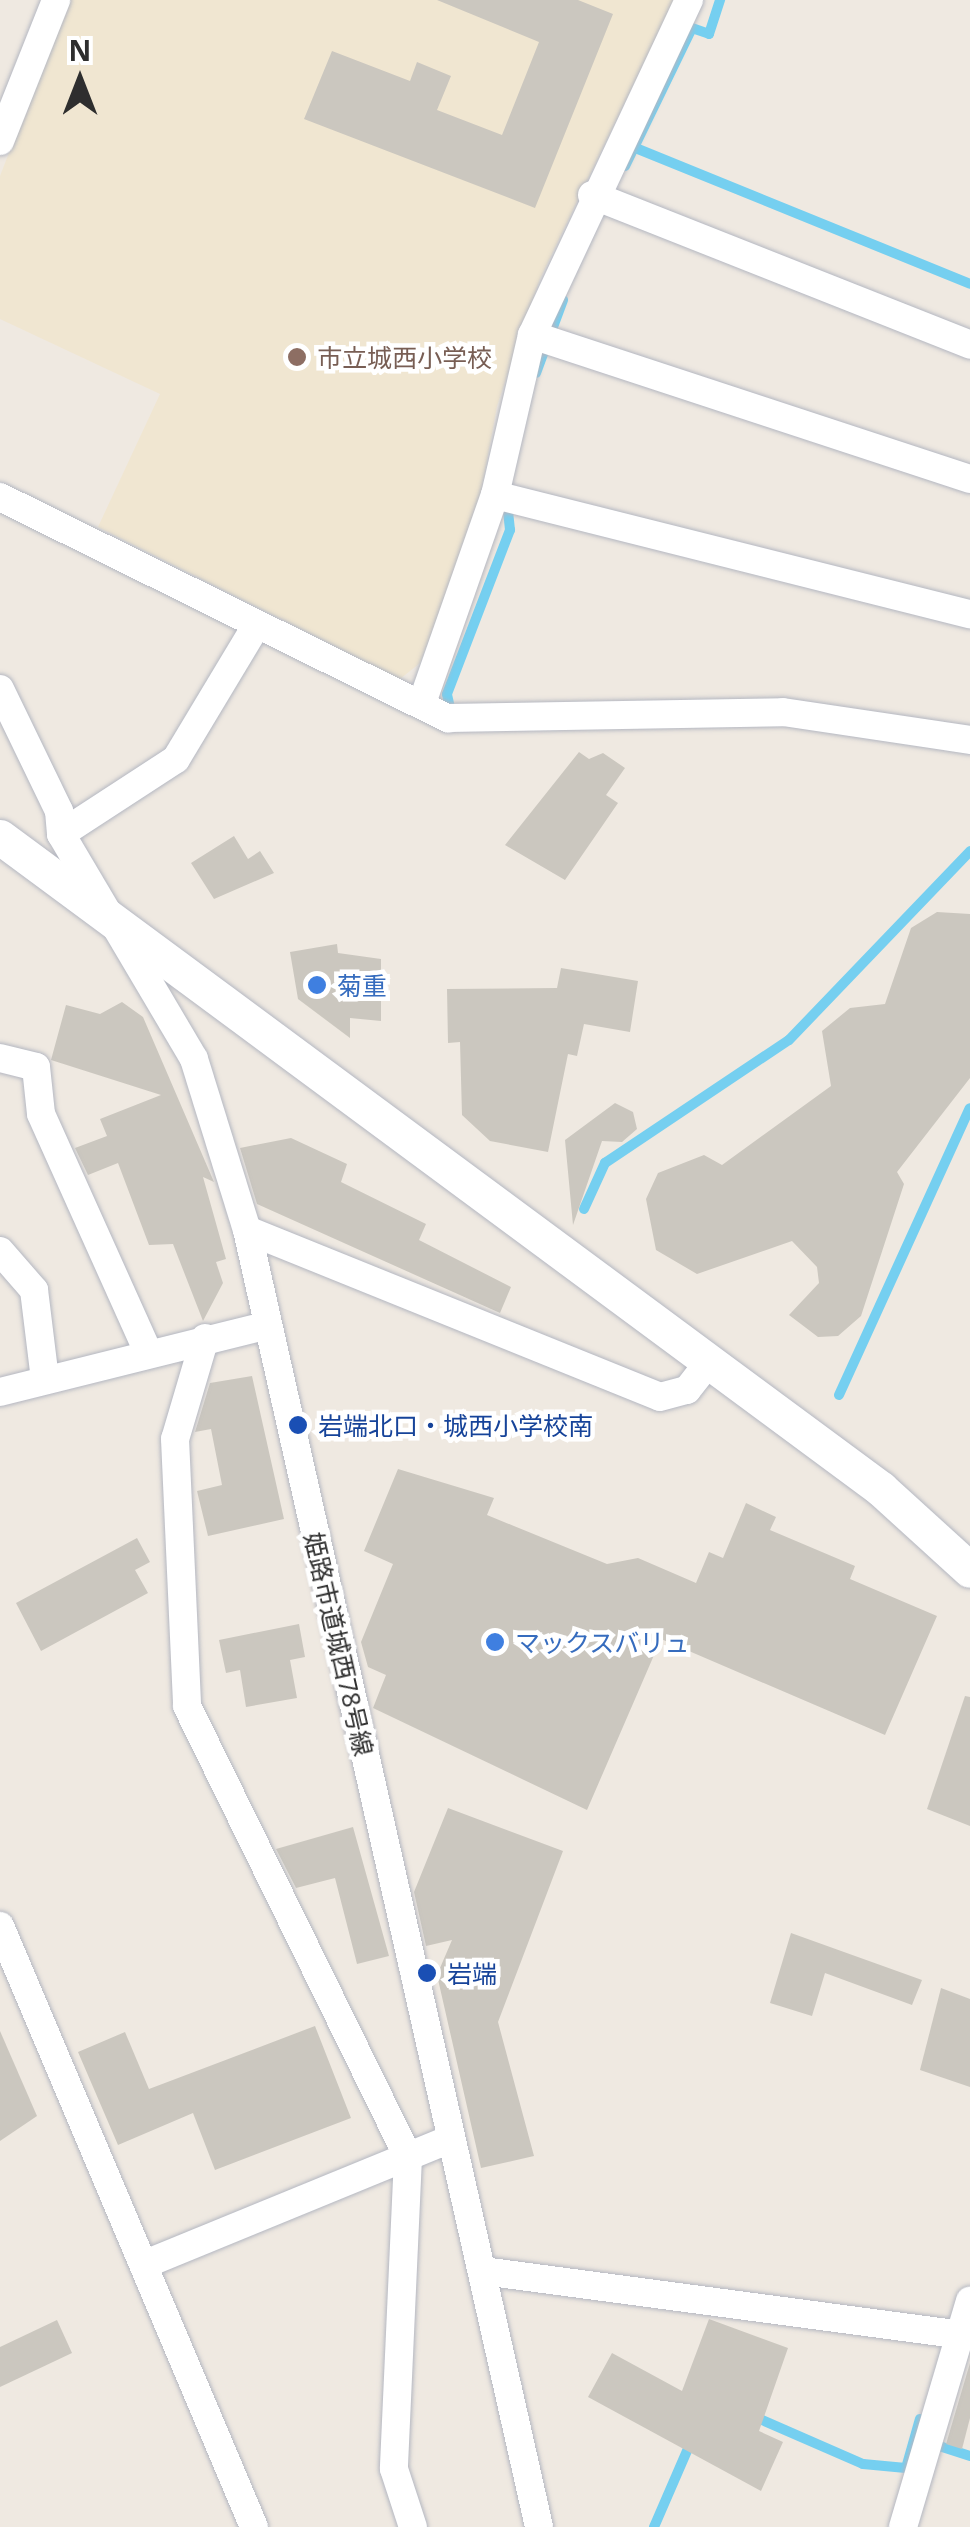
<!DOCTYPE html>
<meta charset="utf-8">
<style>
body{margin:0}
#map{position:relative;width:970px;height:2527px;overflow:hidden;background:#efe9e1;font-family:"Open Sans","Noto Sans JP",sans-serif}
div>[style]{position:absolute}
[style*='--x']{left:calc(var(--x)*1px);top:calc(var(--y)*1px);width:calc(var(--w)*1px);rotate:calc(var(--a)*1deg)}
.education>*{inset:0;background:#f0e6d1}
.stream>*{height:10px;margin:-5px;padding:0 5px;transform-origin:5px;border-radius:5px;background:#75cff0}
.building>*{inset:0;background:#cbc7bf}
.roads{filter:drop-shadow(0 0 2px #b4b7c1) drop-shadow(0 0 2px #b4b7c1)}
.minor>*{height:28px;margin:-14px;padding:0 14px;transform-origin:14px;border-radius:14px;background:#fff}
.tertiary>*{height:35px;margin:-17.5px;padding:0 17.5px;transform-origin:17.5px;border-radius:17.5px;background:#fff}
.dots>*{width:28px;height:28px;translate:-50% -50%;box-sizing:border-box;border:5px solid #fff;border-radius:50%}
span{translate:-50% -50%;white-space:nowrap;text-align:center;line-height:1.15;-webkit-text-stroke:9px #fff;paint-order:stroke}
.education-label{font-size:25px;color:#785e54}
.left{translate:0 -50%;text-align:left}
.shop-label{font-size:25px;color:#366cbe}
.transit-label{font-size:25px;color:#164399}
.street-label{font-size:25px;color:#2e2e2e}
.north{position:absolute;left:30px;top:30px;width:100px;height:100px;-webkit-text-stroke:8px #fff;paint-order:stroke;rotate:0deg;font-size:28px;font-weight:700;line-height:40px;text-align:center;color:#2e2e2e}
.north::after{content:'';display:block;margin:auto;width:35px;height:45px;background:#2e2e2e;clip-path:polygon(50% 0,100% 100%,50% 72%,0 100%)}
</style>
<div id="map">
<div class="education">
<div style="clip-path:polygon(68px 0,674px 0,540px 279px,497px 406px,477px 515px,420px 663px,400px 679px,98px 527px,160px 394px,0 319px,0 176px)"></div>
</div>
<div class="stream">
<div style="--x:638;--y:149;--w:358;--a:22.1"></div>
<div style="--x:625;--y:166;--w:153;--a:-64.1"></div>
<div style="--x:692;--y:28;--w:18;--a:19"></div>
<div style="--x:709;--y:34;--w:36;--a:-72"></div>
<div style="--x:536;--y:373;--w:78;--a:-69.7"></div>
<div style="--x:451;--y:712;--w:18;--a:-103"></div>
<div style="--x:447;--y:694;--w:176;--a:-69"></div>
<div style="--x:510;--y:530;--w:29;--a:-96"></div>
<div style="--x:584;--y:1209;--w:51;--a:-65.5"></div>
<div style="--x:605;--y:1163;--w:221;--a:-33.8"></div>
<div style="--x:789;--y:1040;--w:262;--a:-46.2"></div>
<div style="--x:839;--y:1395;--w:315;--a:-65.5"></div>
<div style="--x:753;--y:2416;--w:120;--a:23.6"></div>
<div style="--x:863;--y:2464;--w:43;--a:5.3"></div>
<div style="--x:906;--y:2468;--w:51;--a:-74.1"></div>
<div style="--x:933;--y:2444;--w:39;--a:18"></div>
<div style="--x:654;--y:2527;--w:96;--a:-66.6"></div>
</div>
<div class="building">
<div style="clip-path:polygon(437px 0,578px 0,613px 14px,535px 208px,304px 119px,332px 51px,410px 81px,417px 62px,451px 76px,437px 110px,502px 135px,539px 42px)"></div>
<div style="clip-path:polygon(579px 752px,589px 759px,603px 753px,625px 768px,606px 795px,618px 803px,565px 880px,505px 845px)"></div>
<div style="clip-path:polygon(234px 836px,248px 859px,260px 851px,274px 873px,214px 899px,191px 863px)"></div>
<div style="clip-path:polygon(937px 912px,970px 914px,970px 1078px,897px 1172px,904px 1184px,861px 1316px,838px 1336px,818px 1337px,789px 1315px,819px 1283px,817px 1267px,792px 1241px,697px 1274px,656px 1250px,646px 1199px,658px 1173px,704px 1155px,722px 1165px,831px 1086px,822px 1031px,850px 1008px,885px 1004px,911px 928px)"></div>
<div style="clip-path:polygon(337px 944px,338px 953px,381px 959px,381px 1021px,350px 1018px,350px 1038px,298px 999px,290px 952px)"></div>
<div style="clip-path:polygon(561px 968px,638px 981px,630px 1032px,584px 1024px,577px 1056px,568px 1054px,548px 1152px,490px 1141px,462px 1115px,460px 1042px,448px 1043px,447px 989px,557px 988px)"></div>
<div style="clip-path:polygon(122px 1002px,143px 1017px,214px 1182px,203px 1177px,226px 1259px,216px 1262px,223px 1283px,203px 1321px,173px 1244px,149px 1245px,118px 1163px,88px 1175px,75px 1148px,107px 1136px,100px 1119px,161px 1095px,51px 1060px,66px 1005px,100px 1014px)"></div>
<div style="clip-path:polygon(615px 1103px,633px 1112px,637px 1129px,622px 1142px,602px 1141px,573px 1225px,565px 1140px)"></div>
<div style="clip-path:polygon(291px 1138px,347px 1164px,341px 1182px,426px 1224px,419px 1240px,511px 1287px,500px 1313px,257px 1204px,240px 1148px)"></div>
<div style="clip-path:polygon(252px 1376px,284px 1519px,208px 1536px,197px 1491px,222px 1485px,211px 1429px,195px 1432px,210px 1383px)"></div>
<div style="clip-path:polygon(398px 1469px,494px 1498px,487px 1515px,607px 1564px,638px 1558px,696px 1583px,709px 1552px,723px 1558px,746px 1503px,776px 1517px,770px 1530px,855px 1566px,850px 1579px,937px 1616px,885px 1735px,661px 1639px,587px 1810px,373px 1708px,386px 1675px,368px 1667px,361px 1642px,393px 1564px,364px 1551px)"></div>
<div style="clip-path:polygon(137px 1538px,150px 1562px,135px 1570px,148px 1593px,41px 1651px,16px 1603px)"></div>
<div style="clip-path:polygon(299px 1624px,305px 1657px,290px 1660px,297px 1698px,246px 1707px,240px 1670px,226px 1673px,219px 1640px)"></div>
<div style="clip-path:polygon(965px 1696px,970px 1697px,970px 1826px,927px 1809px)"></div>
<div style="clip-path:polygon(448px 1808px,563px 1851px,498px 2022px,534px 2156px,481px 2168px,437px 1975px,452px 1940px,426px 1946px,414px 1892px)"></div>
<div style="clip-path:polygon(353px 1827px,389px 1956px,357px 1964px,335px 1878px,296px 1888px,276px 1849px)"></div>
<div style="clip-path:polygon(791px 1933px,922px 1980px,912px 2005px,825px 1973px,812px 2016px,770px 2003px)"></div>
<div style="clip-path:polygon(941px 1988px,970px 1999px,970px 2087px,920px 2070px)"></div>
<div style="clip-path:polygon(315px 2026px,351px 2118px,215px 2170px,193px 2113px,118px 2145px,78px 2052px,125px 2032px,149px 2089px)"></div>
<div style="clip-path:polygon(0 2031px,37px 2116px,0 2141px)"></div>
<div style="clip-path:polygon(709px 2319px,788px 2348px,759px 2431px,783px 2442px,761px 2491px,588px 2397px,612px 2353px,682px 2391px)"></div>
<div style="clip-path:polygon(57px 2320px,72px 2353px,0 2387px,0 2347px)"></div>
<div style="clip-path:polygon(970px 2363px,970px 2418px,962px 2449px,946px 2444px)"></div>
</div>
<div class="roads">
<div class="minor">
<div style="--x:0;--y:141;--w:152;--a:-68.3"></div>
<div style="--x:592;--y:195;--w:407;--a:21.6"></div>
<div style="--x:532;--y:335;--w:461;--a:18.2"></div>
<div style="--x:495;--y:495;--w:490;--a:14.1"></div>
<div style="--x:0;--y:497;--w:500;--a:26.3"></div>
<div style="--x:448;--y:718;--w:335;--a:-1"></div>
<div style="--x:783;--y:712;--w:189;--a:8.5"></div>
<div style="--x:0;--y:689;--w:136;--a:64.2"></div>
<div style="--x:59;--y:811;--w:23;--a:85"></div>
<div style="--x:61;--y:834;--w:261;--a:59.4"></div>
<div style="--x:194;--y:1059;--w:179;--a:72.8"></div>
<div style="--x:247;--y:1230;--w:1329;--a:77.31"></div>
<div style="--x:422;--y:703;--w:220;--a:-70.7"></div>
<div style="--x:495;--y:495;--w:164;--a:-77"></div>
<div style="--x:532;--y:335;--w:370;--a:-64.9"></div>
<div style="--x:61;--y:834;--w:137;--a:-33.1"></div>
<div style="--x:176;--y:759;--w:157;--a:-59"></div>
<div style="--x:0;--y:1058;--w:37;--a:14"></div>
<div style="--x:36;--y:1067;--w:47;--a:83.9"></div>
<div style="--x:41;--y:1114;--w:259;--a:65.8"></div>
<div style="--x:247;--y:1230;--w:445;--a:22"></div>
<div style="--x:660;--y:1397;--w:28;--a:-15"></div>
<div style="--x:687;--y:1390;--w:37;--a:-52"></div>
<div style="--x:0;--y:1251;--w:52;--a:48.9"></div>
<div style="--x:34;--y:1290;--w:90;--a:83"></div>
<div style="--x:205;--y:1338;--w:105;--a:106.5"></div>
<div style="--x:175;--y:1439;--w:267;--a:87.4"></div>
<div style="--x:187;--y:1706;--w:502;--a:63.89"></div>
<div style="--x:408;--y:2157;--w:312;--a:92.6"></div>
<div style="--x:394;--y:2469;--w:61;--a:71.9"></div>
<div style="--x:0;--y:1392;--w:276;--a:-14"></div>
<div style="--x:0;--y:1926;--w:652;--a:67.09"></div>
<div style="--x:148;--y:2263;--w:327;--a:-22.3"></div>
<div style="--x:483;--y:2271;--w:491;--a:7.6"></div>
<div style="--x:903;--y:2527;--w:236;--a:-73.5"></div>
</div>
<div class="tertiary">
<div style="--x:0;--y:837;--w:1096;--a:36.5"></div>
<div style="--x:881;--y:1489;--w:120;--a:42.3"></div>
</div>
</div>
<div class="dots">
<div style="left:297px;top:357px;background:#8d6e63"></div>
<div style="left:317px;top:985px;background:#3f7fe0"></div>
<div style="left:298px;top:1425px;background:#1a4fb4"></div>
<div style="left:495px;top:1642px;background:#3f7fe0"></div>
<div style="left:427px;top:1973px;background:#1a4fb4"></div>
</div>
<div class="education-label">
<span class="left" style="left:317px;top:357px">市立城西小学校</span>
</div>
<div class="shop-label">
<span class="left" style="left:337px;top:985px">菊重</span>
<span class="left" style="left:515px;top:1642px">マックスバリュ</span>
</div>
<div class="transit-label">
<span class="left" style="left:318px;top:1425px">岩端北口・城西小学校南</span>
<span class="left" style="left:447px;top:1973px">岩端</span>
</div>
<div class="street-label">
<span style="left:339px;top:1644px;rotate:77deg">姫路市道城西78号線</span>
</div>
<div class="north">N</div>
</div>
